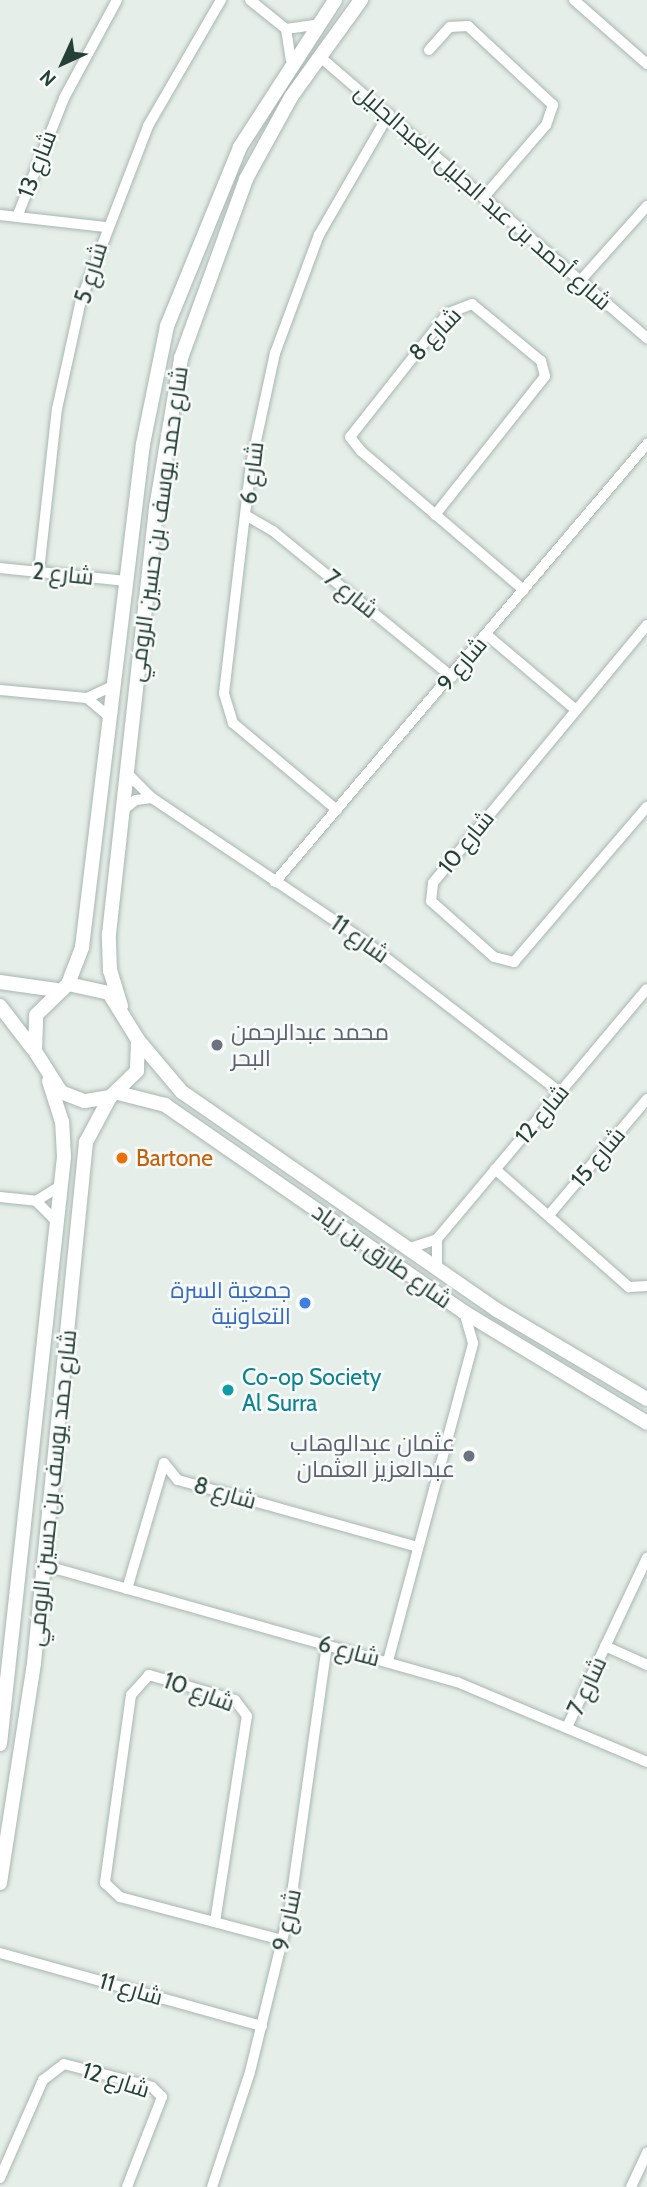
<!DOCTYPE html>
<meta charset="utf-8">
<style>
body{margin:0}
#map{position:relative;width:647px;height:2187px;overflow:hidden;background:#e6eeea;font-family:Cabin,Cairo,sans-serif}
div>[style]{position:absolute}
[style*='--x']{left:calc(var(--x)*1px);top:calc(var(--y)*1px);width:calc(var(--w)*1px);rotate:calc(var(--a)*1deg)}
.roads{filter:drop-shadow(0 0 2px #a8b6b0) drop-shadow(0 0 2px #a8b6b0)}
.street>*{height:10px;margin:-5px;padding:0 5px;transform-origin:5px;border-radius:5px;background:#fff}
.secondary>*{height:14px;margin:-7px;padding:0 7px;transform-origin:7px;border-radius:7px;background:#fff}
.dots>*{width:19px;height:19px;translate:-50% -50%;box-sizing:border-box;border:4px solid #f7faf8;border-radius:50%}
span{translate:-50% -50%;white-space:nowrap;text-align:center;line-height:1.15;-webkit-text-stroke:5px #f7faf8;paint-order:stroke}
.street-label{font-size:23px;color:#254036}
.worship-label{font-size:23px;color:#5b616d}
.left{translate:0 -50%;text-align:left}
.right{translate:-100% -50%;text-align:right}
.food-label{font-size:23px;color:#c56008}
.shop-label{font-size:23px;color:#366cbe}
.culture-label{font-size:23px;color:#0d838f}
.north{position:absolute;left:28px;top:28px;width:70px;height:70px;-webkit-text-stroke:5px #f7faf8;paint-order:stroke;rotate:225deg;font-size:19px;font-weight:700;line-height:28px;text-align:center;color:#254036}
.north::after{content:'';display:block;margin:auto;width:24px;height:32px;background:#254036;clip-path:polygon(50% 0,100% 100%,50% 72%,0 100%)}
</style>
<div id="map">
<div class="roads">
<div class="street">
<div style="--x:250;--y:0;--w:46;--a:38.9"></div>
<div style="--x:574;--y:0;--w:97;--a:41.2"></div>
<div style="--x:286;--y:29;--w:31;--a:81"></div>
<div style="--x:286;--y:29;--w:30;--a:-8"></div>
<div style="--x:429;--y:50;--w:31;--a:-48"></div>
<div style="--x:450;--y:27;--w:18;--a:-3"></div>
<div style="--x:468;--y:26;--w:116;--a:42.9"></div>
<div style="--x:553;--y:105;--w:21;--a:109"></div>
<div style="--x:546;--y:125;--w:96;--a:130.8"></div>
<div style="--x:319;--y:56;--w:433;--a:40.7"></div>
<div style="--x:0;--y:215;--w:106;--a:6.5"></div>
<div style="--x:17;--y:217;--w:128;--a:-68.4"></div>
<div style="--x:64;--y:98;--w:111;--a:-61.6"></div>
<div style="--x:580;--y:281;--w:101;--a:-48.2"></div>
<div style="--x:435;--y:515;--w:177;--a:-51.6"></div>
<div style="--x:545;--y:376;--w:16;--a:-105"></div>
<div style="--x:541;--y:361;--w:89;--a:-140.4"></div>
<div style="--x:472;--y:304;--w:26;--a:159"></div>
<div style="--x:448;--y:313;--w:158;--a:128.3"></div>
<div style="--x:350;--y:437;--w:18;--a:52"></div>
<div style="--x:361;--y:451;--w:214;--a:40.5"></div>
<div style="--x:247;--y:516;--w:30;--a:30"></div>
<div style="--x:273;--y:531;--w:231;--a:39.2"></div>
<div style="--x:0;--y:568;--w:127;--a:5.9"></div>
<div style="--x:39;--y:571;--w:163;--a:-83.7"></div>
<div style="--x:57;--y:409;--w:112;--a:-77.6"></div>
<div style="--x:81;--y:300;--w:186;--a:-68.9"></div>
<div style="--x:148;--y:126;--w:146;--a:-59.9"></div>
<div style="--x:647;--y:625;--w:335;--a:129.7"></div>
<div style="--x:433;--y:883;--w:18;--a:96"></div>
<div style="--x:431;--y:901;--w:84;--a:41.6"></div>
<div style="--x:494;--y:957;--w:21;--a:14"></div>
<div style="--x:514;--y:962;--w:204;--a:-49.4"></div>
<div style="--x:487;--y:635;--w:115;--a:40.1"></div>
<div style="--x:0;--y:690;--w:87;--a:5.3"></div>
<div style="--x:87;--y:698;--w:26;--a:-25"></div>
<div style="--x:87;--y:698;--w:26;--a:40"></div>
<div style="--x:126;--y:772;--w:37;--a:45"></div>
<div style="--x:152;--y:798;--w:254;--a:33.9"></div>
<div style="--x:363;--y:940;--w:249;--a:37.7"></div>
<div style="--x:123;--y:810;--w:16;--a:-38"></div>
<div style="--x:136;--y:800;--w:16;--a:-7"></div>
<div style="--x:337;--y:810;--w:136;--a:-140.1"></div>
<div style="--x:233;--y:723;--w:31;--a:-107"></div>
<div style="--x:224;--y:693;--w:231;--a:-83.3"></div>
<div style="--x:251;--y:464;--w:114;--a:-77.8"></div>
<div style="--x:275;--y:353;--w:126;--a:-69.6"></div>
<div style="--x:319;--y:235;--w:140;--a:-60"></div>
<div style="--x:275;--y:882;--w:575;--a:-49.66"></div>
<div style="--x:495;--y:1169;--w:179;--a:41.4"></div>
<div style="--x:629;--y:1287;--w:18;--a:-3"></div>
<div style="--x:0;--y:1197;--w:36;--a:6"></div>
<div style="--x:36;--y:1201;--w:27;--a:45"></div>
<div style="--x:36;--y:1201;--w:28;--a:-32"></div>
<div style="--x:549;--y:1215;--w:152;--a:-49.8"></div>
<div style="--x:407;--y:1249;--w:32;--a:-18"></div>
<div style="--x:437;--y:1239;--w:326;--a:-50"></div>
<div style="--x:437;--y:1269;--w:30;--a:-90"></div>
<div style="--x:164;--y:1463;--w:22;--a:51"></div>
<div style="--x:178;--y:1480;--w:249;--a:15.6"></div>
<div style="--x:43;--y:1565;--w:430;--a:15.8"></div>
<div style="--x:457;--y:1682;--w:206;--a:22.8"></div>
<div style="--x:127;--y:1589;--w:131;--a:-73.6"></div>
<div style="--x:605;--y:1646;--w:46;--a:24.3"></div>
<div style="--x:388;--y:1661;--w:329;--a:-75"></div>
<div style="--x:473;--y:1343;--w:32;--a:-106"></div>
<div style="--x:568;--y:1725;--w:185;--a:-64.7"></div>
<div style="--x:215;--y:1922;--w:208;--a:-81.2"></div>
<div style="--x:247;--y:1716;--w:20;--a:-127"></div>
<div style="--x:235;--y:1700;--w:90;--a:-163.8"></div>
<div style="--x:149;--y:1675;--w:27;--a:132"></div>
<div style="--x:131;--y:1695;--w:190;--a:97.9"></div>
<div style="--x:105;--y:1883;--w:21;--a:43"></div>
<div style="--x:120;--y:1897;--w:168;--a:14.9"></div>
<div style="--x:0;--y:1953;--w:272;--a:15.6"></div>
<div style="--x:0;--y:2178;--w:107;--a:-66.3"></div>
<div style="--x:43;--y:2080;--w:26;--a:-37"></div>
<div style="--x:64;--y:2064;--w:91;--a:14.6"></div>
<div style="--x:152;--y:2087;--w:14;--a:45"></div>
<div style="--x:162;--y:2097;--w:97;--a:111.3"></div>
<div style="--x:212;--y:2187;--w:121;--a:-71.7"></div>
<div style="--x:250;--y:2072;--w:169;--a:-76.3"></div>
<div style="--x:290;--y:1908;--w:266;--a:-82"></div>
<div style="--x:631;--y:2187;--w:38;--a:-65"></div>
</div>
<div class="secondary">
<div style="--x:0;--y:982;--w:57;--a:8.1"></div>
<div style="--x:68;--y:984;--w:40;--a:-69"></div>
<div style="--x:82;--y:947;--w:507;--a:-83.09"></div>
<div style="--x:143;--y:444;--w:120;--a:-78.5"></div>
<div style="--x:167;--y:326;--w:193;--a:-67.8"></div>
<div style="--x:240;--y:147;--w:175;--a:-57.1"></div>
<div style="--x:68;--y:984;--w:42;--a:12.4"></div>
<div style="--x:109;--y:993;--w:55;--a:58.3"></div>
<div style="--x:138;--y:1040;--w:31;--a:92"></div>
<div style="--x:137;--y:1071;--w:37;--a:136"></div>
<div style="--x:110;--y:1097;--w:26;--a:171"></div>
<div style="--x:84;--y:1101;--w:25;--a:-159"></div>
<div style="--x:61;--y:1092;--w:49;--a:-122.4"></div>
<div style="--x:35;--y:1051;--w:36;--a:-88"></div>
<div style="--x:36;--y:1015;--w:45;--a:-44.1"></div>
<div style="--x:0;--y:1006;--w:54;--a:52.5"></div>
<div style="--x:121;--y:1006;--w:37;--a:-107"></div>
<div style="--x:110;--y:971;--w:37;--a:-92"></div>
<div style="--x:109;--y:934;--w:429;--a:-83.7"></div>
<div style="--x:156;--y:508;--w:152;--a:-80.5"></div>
<div style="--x:181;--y:358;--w:190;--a:-70"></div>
<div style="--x:246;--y:179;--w:94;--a:-61.2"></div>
<div style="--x:291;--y:97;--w:120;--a:-54.2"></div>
<div style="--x:138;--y:1040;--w:68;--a:49.8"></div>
<div style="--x:182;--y:1092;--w:383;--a:34.7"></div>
<div style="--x:497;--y:1310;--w:174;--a:30.7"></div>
<div style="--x:118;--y:1093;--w:49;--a:14.3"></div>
<div style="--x:165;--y:1105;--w:364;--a:34.7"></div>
<div style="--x:464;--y:1312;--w:214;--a:31.2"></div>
<div style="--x:0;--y:1744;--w:590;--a:-83.78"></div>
<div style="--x:64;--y:1157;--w:35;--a:-93"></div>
<div style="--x:62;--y:1122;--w:43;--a:-107.6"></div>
<div style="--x:0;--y:1883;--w:223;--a:-81.2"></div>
<div style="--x:34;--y:1663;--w:524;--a:-84.3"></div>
<div style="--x:86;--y:1142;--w:51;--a:-61.9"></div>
</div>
</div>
<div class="dots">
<div style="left:217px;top:1045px;background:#6b7280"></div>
<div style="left:122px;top:1158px;background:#e8710a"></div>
<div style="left:305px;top:1303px;background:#3f7fe0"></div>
<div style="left:228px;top:1390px;background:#0f9aa8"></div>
<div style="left:469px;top:1456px;background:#6b7280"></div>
</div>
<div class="street-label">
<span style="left:37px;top:164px;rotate:-69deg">شارع 13</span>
<span style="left:483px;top:197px;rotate:41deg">شارع أحمد بن عبد الجليل العبدالجليل</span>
<span style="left:91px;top:273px;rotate:-73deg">شارع 5</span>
<span style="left:435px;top:334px;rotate:-46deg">شارع 8</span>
<span style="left:252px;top:473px;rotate:-83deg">شارع 6</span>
<span style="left:158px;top:524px;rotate:-82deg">شارع حمد يوسف بن حسين الرومي</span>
<span style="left:63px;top:574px;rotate:6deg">شارع 2</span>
<span style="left:351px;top:594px;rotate:39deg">شارع 7</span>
<span style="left:462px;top:664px;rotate:-50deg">شارع 9</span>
<span style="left:466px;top:842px;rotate:-51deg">شارع 10</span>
<span style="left:360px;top:939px;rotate:35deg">شارع 11</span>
<span style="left:542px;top:1114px;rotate:-50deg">شارع 12</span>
<span style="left:598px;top:1157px;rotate:-50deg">شارع 15</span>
<span style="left:382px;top:1256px;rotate:35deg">شارع طارق بن زياد</span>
<span style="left:52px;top:1488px;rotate:-84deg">شارع حمد يوسف بن حسين الرومي</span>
<span style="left:225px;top:1493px;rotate:16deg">شارع 8</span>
<span style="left:349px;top:1651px;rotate:15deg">شارع 6</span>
<span style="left:587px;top:1686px;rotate:-65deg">شارع 7</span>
<span style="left:199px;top:1692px;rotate:20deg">شارع 10</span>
<span style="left:287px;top:1920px;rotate:-78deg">شارع 9</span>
<span style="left:131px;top:1989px;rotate:16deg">شارع 11</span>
<span style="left:116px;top:2080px;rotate:18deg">شارع 12</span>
</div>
<div class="worship-label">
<span class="left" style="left:231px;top:1045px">محمد عبدالرحمن<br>البحر</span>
<span class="right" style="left:455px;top:1456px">عثمان عبدالوهاب<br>عبدالعزيز العثمان</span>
</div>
<div class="food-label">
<span class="left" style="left:136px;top:1158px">Bartone</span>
</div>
<div class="shop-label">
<span class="right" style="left:291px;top:1303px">جمعية السرة<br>التعاونية</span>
</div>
<div class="culture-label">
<span class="left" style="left:242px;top:1390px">Co-op Society<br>Al Surra</span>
</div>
<div class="north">N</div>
</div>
